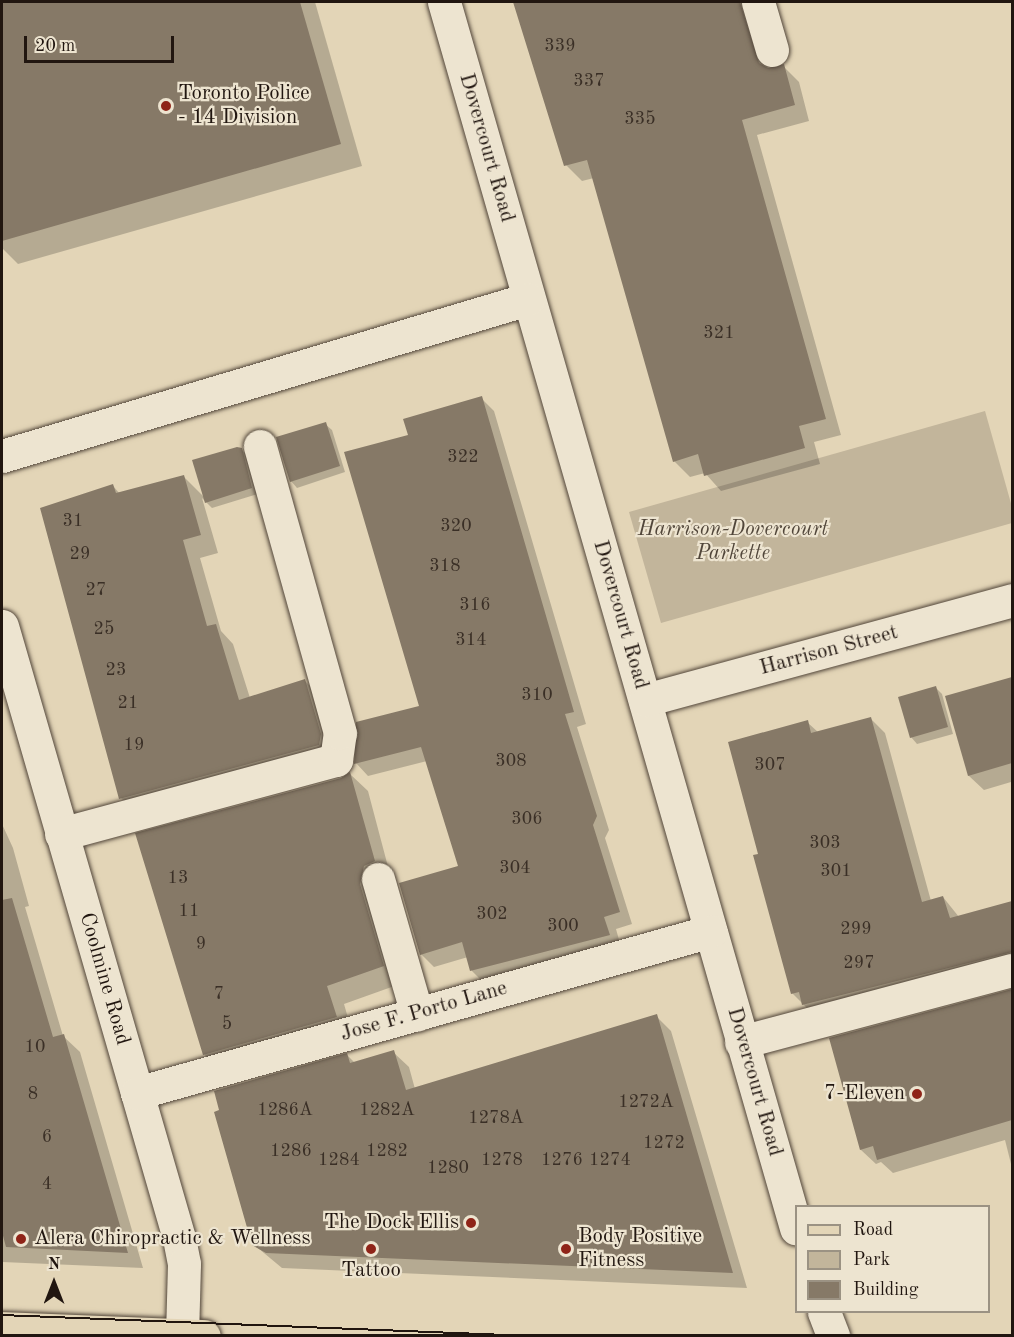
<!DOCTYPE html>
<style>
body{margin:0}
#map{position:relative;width:1014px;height:1337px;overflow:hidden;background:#e3d5b7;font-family:"Old Standard TT",serif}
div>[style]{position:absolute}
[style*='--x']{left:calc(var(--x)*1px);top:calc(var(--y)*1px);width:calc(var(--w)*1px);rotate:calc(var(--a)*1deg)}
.green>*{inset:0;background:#c2b59b}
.shadow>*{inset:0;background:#0003}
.building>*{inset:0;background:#867967}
.roads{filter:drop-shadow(0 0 2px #52463a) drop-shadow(0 0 2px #52463a)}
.minor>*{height:33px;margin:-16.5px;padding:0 16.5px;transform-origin:16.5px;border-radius:16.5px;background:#ede4d0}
.major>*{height:33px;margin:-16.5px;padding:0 16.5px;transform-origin:16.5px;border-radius:16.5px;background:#e3d5b7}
.tram>*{height:1.5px;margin:-0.75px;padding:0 0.75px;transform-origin:0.75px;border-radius:0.75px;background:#211610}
.dots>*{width:16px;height:16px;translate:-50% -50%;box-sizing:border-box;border:3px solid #ede4d0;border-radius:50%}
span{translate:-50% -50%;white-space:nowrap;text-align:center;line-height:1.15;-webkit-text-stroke:4.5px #ede4d0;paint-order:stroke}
.number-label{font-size:18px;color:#3a2f26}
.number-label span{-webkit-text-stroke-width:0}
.poi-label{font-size:21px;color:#211610}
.left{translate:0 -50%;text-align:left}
.right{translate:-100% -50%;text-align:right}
.street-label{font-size:21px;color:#211610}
.park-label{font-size:21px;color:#51463a;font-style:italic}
.frame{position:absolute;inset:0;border:3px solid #211610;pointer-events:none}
.legend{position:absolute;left:795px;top:1205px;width:195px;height:108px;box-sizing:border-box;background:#ede4d0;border:2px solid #9b9283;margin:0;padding:8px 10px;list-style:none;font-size:18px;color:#211610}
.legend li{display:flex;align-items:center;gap:12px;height:30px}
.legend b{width:30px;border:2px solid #9b9283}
.north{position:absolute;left:24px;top:1253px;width:60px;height:60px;-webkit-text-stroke:4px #ede4d0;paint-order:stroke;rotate:0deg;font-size:16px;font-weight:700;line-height:24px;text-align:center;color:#211610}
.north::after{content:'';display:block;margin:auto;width:21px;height:27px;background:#211610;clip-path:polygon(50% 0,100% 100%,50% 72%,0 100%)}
.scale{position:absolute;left:24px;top:36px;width:150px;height:27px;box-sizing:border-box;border:3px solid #211610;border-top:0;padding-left:8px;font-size:18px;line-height:21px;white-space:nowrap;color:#211610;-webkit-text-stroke:4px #ede4d0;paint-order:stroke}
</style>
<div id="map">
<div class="green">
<div style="clip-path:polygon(985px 411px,1012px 507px,1012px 523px,661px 623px,629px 512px)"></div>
</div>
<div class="shadow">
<div style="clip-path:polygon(2px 2px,315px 2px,362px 166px,18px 264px,2px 248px)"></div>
<div style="clip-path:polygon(632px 2px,750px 2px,769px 69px,783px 66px,799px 82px,809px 121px,757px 135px,841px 435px,814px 442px,820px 464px,721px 491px,705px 473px,690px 477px,674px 461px,594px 178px,582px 181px,566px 165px,526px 30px)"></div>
<div style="clip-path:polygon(481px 398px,494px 411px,586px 724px,577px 727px,609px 830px,605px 838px,632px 924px,616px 929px,621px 947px,484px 983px,472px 971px,468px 957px,434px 967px,421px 954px,460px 867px,427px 761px,368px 776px,356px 763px,421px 707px,410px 436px)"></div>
<div style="clip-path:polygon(325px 424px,332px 430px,345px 472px,297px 488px,291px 481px)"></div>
<div style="clip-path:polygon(241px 449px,248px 456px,258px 494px,212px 508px,202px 498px,218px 553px,200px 558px,221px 631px,233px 644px,250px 698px,305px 681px,323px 699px,338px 753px,139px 816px,121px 798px,113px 486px,120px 494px,183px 476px,205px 498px)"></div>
<div style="clip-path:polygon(1012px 680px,1012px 788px,1011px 782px,984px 790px,969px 776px,947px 697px)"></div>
<div style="clip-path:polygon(936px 688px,942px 694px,953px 734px,917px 744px,911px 737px)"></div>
<div style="clip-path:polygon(871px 719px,885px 733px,931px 901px,943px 897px,959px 917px,1012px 902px,1012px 968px,818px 1019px,792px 993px,760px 855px,807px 722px,819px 733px)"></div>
<div style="clip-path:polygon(350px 774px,368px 791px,391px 878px,400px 984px,344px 1004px,353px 1035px,221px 1072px,204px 1054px,342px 779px)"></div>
<div style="clip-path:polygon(2px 824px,13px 848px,29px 906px,25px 907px,63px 1036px,80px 1052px,143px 1268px,2px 1262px)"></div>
<div style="clip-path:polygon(1012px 991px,1012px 1168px,1005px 1140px,893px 1173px,881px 1162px,876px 1164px,861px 1150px,831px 1039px)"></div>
<div style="clip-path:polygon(656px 1016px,671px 1031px,747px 1288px,282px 1268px,253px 1244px,347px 1055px,355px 1063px,393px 1052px,409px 1067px,415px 1089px)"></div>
</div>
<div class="building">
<div style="clip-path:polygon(2px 2px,300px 2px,341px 144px,2px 241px)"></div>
<div style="clip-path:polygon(513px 2px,740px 2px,759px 63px,768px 68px,784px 64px,795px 105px,742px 120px,826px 419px,799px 426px,805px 448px,704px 476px,698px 454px,673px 462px,587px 160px,564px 166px)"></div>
<div style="clip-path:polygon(482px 396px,574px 712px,565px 714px,597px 816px,593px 825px,620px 912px,604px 917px,610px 935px,470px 971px,462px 942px,420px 955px,399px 883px,458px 866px,421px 747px,354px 764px,356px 722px,419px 706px,344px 452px,408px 435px,403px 419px)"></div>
<div style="clip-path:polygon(326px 422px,340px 466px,290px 482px,276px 437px)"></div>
<div style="clip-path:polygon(237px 447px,242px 448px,252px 488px,205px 503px,192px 460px)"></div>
<div style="clip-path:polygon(184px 475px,201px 535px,183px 540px,207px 626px,216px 624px,239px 700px,305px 679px,321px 734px,319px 745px,119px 799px,40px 508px,113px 484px,116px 493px)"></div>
<div style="clip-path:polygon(1012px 677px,1012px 763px,968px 776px,945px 696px)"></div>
<div style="clip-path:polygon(936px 686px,948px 727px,910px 738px,898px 697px)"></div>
<div style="clip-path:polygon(871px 717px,922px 902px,943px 896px,950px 918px,1012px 901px,1012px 952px,802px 1005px,799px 992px,791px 994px,753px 855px,758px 854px,728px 742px,808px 720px,811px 733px)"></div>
<div style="clip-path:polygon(350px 772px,375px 861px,364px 866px,360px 884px,384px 966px,327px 986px,337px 1017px,203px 1055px,135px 833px,341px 778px)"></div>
<div style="clip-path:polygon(12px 898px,53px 1037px,64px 1034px,128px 1253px,6px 1247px,2px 1232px,2px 900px)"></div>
<div style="clip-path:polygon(1012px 989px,1012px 1120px,877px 1160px,873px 1146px,860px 1150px,829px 1038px)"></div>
<div style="clip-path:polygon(657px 1014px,733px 1273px,266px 1253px,252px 1245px,214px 1112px,219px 1110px,214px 1091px,347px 1053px,350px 1063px,394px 1050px,406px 1090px)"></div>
</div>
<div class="roads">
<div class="minor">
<div style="--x:444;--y:2;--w:1276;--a:73.98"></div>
<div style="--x:758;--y:2;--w:50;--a:73.7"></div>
<div style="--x:2;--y:456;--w:549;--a:-16.62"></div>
<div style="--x:2;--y:626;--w:637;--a:73.87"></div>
<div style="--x:179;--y:1238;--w:26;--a:79"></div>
<div style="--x:184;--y:1264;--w:71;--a:91.6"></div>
<div style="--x:645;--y:700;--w:380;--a:-15.2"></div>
<div style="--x:61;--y:834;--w:285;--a:-15.1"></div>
<div style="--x:336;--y:760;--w:27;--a:-82"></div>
<div style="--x:340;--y:733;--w:298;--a:-105.6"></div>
<div style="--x:378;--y:879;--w:141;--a:73.9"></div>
<div style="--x:741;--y:1042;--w:280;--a:-14.9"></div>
<div style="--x:137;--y:1093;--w:596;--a:-15.76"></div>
<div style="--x:824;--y:1312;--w:26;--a:69"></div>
</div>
<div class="major">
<div style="--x:2;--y:1328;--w:202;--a:2.3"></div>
</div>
</div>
<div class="tram">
<div style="--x:2;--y:1315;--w:530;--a:2.27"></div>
</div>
<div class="dots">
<div style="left:166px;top:106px;background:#8f2418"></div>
<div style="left:917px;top:1094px;background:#8f2418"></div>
<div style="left:471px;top:1223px;background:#8f2418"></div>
<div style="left:21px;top:1239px;background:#8f2418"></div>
<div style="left:371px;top:1249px;background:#8f2418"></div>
<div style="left:566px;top:1249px;background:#8f2418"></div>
</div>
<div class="number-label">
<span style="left:560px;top:46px">339</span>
<span style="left:589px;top:81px">337</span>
<span style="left:640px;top:119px">335</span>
<span style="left:719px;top:333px">321</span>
<span style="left:463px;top:457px">322</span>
<span style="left:73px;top:521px">31</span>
<span style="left:456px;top:526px">320</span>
<span style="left:80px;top:554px">29</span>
<span style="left:445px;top:566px">318</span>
<span style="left:96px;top:590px">27</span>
<span style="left:475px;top:605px">316</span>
<span style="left:104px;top:629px">25</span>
<span style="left:471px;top:640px">314</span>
<span style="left:116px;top:670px">23</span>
<span style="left:537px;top:695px">310</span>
<span style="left:128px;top:703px">21</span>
<span style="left:134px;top:745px">19</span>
<span style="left:511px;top:761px">308</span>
<span style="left:770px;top:765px">307</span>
<span style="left:527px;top:819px">306</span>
<span style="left:825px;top:843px">303</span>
<span style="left:515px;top:868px">304</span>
<span style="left:836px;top:871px">301</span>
<span style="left:178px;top:878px">13</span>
<span style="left:189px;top:911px">11</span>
<span style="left:492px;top:914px">302</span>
<span style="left:563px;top:926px">300</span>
<span style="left:856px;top:929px">299</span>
<span style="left:201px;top:944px">9</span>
<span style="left:859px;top:963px">297</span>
<span style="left:219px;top:994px">7</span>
<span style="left:227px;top:1024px">5</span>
<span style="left:35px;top:1047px">10</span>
<span style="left:33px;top:1094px">8</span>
<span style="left:646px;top:1102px">1272A</span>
<span style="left:285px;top:1110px">1286A</span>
<span style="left:387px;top:1110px">1282A</span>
<span style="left:496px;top:1118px">1278A</span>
<span style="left:47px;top:1137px">6</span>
<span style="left:664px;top:1143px">1272</span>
<span style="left:291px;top:1151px">1286</span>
<span style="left:387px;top:1151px">1282</span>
<span style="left:339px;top:1160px">1284</span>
<span style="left:502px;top:1160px">1278</span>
<span style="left:562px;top:1160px">1276</span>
<span style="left:610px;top:1160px">1274</span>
<span style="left:448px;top:1168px">1280</span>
<span style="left:47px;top:1184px">4</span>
</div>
<div class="poi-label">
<span class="left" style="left:178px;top:106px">Toronto Police<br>- 14 Division</span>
<span class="right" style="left:905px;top:1094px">7-Eleven</span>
<span class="right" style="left:459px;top:1223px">The Dock Ellis</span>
<span class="left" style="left:578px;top:1249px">Body Positive<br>Fitness</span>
<span class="left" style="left:34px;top:1239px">Alera Chiropractic &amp; Wellness</span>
<span style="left:371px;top:1271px">Tattoo</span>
</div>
<div class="street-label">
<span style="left:486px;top:148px;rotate:74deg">Dovercourt Road</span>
<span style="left:620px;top:615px;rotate:74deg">Dovercourt Road</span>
<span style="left:829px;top:651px;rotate:-15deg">Harrison Street</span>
<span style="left:104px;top:979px;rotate:74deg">Coolmine Road</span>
<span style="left:424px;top:1012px;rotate:-16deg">Jose F. Porto Lane</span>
<span style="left:754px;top:1082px;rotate:74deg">Dovercourt Road</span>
</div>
<div class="park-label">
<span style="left:733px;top:542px">Harrison-Dovercourt<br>Parkette</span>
</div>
<div class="frame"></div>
<ul class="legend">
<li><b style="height:8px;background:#e3d5b7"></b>Road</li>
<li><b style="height:16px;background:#c2b59b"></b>Park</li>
<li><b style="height:16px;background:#867967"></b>Building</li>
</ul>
<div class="north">N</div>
<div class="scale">20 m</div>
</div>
